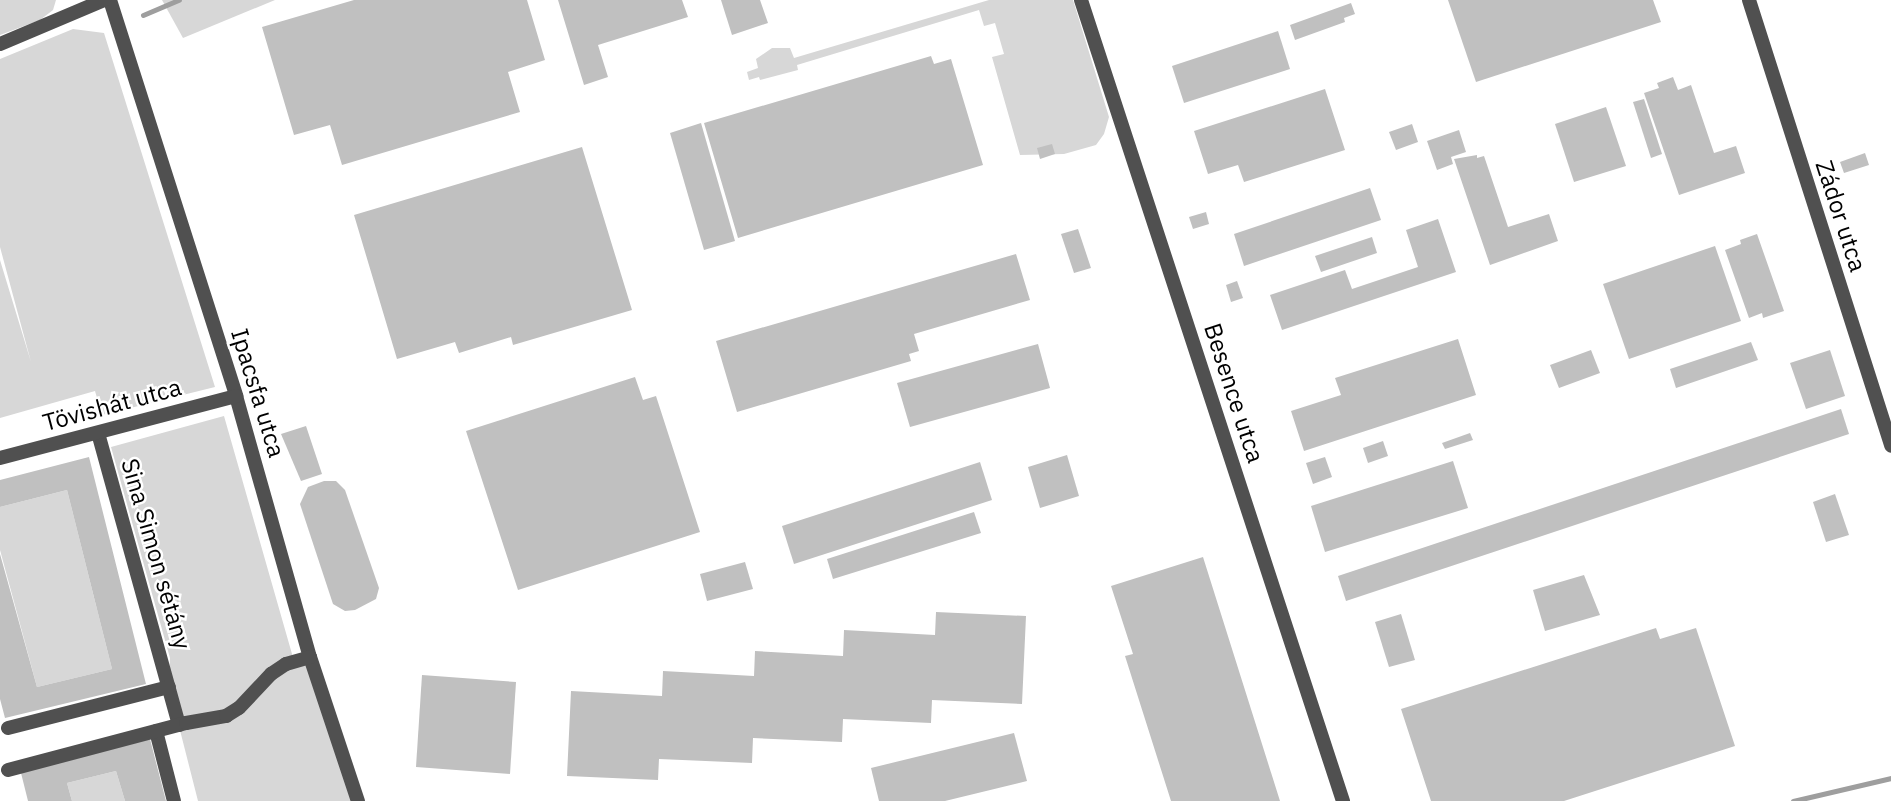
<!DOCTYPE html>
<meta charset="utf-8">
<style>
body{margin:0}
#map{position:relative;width:1891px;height:801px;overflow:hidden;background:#fff;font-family:"IBM Plex Sans",sans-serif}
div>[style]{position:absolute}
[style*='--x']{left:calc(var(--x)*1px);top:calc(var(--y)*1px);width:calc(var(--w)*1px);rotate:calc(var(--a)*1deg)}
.green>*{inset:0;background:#d7d7d7}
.stream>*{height:5px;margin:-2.5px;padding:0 2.5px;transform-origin:2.5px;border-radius:2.5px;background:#9e9e9e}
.building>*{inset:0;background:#c0c0c0}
.minor>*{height:14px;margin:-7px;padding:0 7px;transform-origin:7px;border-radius:7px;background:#505050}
span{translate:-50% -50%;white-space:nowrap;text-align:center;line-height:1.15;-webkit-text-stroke:5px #fff;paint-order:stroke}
.street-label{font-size:24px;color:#000}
</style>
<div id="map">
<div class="green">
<div style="clip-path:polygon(0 0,56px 0,53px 10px,40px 20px,0 35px)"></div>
<div style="clip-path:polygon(162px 0,275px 0,183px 38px)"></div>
<div style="clip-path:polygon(989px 0,1073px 0,1109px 117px,1104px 134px,1096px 145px,1064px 154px,1020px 155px,992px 57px,1004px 54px,995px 23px,984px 26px,979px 10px,797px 65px,798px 70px,760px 80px,759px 77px,749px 80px,747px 72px,758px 68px,756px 59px,772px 48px,790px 48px,794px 58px)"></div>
<div style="clip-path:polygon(73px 29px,104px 33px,215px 387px,102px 415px,95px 391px,0 418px,0 260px,31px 362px,0 247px,0 59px)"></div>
<div style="clip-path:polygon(224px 416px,294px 661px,310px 657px,358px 801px,198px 801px,169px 687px,170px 658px,111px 447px)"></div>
<div style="clip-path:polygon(67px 490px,112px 669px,37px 687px,0 550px,0 507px)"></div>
<div style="clip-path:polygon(116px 771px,125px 801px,72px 801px,67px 783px)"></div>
</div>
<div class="stream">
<div style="--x:143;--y:15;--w:39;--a:-23"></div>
<div style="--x:1793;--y:801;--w:101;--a:-13.2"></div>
</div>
<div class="building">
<div style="clip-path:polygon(354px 0,527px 0,545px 60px,508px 72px,520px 112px,342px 165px,330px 125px,294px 135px,262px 27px)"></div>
<div style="clip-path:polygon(558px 0,682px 0,688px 17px,598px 45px,608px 77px,584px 85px)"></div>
<div style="clip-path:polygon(721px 0,760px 0,768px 23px,732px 35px)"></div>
<div style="clip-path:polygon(1448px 0,1653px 0,1661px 22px,1476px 82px)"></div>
<div style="clip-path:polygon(1351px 3px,1355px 14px,1344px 18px,1345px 22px,1295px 40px,1290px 25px)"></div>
<div style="clip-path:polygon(1278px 31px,1290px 69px,1184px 103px,1172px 66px)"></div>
<div style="clip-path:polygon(931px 56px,934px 64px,951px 59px,983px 165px,738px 238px,704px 123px)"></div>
<div style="clip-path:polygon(1673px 77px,1678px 90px,1691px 85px,1714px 153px,1736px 146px,1745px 173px,1679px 195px,1644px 93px,1659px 88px,1657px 83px)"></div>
<div style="clip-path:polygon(1325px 89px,1345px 150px,1244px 182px,1238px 165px,1208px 174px,1194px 131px)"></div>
<div style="clip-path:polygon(1644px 99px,1662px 154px,1651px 158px,1633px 102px)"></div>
<div style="clip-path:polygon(1606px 107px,1626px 166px,1574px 182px,1555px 124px)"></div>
<div style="clip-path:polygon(701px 123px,735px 241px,704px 250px,670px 133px)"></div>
<div style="clip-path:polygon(1412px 124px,1418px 142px,1396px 150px,1389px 132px)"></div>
<div style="clip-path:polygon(1459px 130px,1466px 152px,1451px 157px,1453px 164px,1437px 170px,1427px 141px)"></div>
<div style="clip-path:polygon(1052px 144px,1055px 154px,1040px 159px,1037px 148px)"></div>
<div style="clip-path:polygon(582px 147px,632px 310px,513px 345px,511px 337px,459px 353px,455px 342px,397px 359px,354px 215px)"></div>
<div style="clip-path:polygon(1865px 153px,1869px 165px,1844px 173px,1840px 162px)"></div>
<div style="clip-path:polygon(1477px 155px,1477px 158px,1484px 156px,1508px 227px,1549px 214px,1558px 241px,1490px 265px,1454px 159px)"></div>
<div style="clip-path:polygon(1370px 188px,1381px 220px,1244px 266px,1234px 234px)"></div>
<div style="clip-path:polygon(1206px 212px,1209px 224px,1193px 229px,1189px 217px)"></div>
<div style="clip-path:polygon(1438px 219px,1456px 272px,1282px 330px,1270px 295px,1345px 270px,1352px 289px,1418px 267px,1406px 230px)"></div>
<div style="clip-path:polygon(1078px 229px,1091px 268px,1074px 273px,1061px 234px)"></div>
<div style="clip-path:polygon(1757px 234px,1784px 311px,1763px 318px,1762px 313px,1749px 318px,1725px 250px,1741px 244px,1740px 240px)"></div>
<div style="clip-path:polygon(1372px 237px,1377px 253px,1321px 272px,1315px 256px)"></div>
<div style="clip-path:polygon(1715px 246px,1741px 321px,1629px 359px,1603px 284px)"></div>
<div style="clip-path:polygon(1016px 254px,1030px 300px,914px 334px,919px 351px,909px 354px,911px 361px,737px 412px,716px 341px)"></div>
<div style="clip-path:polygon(1237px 281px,1243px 298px,1231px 302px,1226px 285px)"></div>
<div style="clip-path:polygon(1458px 339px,1476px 395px,1304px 451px,1291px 411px,1341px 395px,1335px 378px)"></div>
<div style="clip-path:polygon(1751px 342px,1758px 360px,1676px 388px,1670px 369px)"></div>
<div style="clip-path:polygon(1038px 344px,1050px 388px,910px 427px,897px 383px)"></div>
<div style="clip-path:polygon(1591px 350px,1600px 373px,1559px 388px,1550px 365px)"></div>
<div style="clip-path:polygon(1830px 350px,1845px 396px,1806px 409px,1790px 363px)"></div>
<div style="clip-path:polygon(635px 377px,643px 400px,656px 396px,700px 532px,518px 590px,466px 431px)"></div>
<div style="clip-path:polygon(1841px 409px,1849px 434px,1346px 601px,1338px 576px)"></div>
<div style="clip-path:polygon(306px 426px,322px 474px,301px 481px,281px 434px)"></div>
<div style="clip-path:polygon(1470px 433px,1473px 440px,1445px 449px,1442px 443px)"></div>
<div style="clip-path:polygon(1383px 441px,1388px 456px,1368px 463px,1363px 448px)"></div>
<div style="clip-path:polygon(1067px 455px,1079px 496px,1040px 508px,1028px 467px)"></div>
<div style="clip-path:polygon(89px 457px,146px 684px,5px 718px,0 699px,0 554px,37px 687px,112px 669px,67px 490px,0 507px,0 480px)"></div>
<div style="clip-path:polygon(1325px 457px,1332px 477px,1313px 484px,1306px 463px)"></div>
<div style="clip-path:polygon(1453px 461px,1468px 508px,1325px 552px,1311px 506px)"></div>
<div style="clip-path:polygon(980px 462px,992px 500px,794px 564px,782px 526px)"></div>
<div style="clip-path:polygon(324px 481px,336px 481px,345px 490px,379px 588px,376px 599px,355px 610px,345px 611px,333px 604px,300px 504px,308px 487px)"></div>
<div style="clip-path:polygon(1835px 494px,1849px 535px,1826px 542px,1813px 502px)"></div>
<div style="clip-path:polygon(974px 512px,981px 533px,833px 579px,827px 559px)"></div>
<div style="clip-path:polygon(1203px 557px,1280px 801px,1171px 801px,1125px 656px,1133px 654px,1111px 586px)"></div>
<div style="clip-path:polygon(745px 562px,753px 589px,707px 601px,700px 574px)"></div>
<div style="clip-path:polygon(1584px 575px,1600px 615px,1545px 631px,1533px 590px)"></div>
<div style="clip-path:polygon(936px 612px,1026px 616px,1022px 704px,932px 700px,931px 723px,843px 719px,842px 742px,753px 738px,752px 763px,659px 759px,658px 780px,567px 776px,571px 691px,662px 696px,663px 671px,754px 676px,755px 651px,843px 656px,844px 630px,935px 635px)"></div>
<div style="clip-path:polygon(1401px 614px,1415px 660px,1389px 667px,1375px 622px)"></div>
<div style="clip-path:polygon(1656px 628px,1660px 639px,1696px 628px,1735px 746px,1564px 801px,1431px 801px,1401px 709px)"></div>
<div style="clip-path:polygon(422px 675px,516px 682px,510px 774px,416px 767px)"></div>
<div style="clip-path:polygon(1014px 733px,1027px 781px,945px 801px,879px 801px,871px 768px)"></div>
<div style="clip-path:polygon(150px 739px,166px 801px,125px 801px,116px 771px,67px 783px,72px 801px,28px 801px,21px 773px)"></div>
</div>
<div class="minor">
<div style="--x:110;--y:0;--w:416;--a:72.3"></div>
<div style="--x:236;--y:396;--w:271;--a:74.2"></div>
<div style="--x:310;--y:657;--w:152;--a:71.6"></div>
<div style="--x:1081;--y:0;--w:843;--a:71.89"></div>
<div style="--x:1749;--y:0;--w:468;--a:72.3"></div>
<div style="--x:0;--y:44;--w:113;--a:-22.9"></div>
<div style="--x:98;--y:433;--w:303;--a:74.5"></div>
<div style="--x:0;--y:458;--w:244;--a:-14.7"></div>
<div style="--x:8;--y:728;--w:166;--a:-14.3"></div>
<div style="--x:156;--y:731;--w:72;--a:75.6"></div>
<div style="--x:8;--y:770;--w:184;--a:-14.8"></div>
<div style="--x:186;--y:723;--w:41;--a:-9.9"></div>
<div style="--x:226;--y:716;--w:15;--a:-32"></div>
<div style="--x:239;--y:708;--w:47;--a:-46.7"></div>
<div style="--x:271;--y:674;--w:18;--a:-34"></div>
<div style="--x:286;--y:664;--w:25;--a:-16"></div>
</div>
<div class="street-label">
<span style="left:1841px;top:216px;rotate:72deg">Zádor utca</span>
<span style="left:258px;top:393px;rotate:73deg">Ipacsfa utca</span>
<span style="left:1234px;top:393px;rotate:72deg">Besence utca</span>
<span style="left:112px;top:405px;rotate:-15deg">Tövishát utca</span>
<span style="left:156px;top:554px;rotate:74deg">Sina Simon sétány</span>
</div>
</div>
